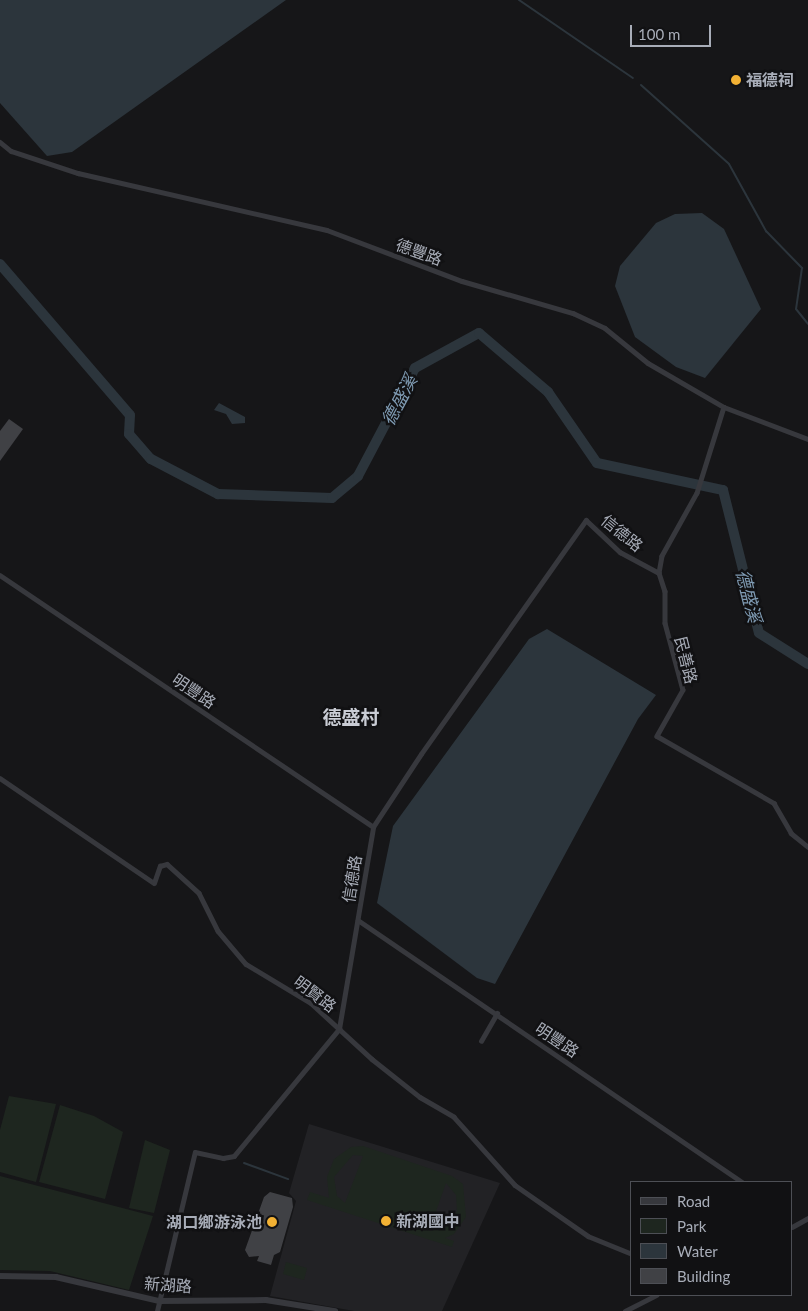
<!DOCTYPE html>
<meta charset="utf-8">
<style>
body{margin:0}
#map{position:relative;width:808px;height:1311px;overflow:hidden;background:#161618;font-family:Lato,"Noto Sans TC",sans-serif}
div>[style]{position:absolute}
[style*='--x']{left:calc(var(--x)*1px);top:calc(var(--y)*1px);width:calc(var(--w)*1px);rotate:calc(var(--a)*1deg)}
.built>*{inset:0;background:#222225}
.green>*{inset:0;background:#1e261f}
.water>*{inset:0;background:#2c353c}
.stream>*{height:2px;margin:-1px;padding:0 1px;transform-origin:1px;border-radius:1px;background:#2c353c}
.river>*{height:10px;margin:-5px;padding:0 5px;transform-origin:5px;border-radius:5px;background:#2c353c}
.building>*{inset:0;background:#404145}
.minor>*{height:4.5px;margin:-2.25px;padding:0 2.25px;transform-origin:2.25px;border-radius:2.25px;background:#37383d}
.tertiary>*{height:5.5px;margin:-2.75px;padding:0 2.75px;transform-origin:2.75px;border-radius:2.75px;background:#37383d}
.dots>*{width:14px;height:14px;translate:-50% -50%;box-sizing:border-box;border:2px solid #111113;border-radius:50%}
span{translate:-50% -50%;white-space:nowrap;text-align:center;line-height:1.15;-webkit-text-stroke:5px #111113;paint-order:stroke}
.poi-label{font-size:16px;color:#a8adb8;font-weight:700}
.left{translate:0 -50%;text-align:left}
.right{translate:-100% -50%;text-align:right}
.street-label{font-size:16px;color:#a8adb8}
.water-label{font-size:18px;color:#7f9bb3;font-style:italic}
.quarter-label{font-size:19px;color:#c9ccd4;font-weight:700}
.legend{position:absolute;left:630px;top:1181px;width:162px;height:115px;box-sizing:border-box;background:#111113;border:1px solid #4d4f55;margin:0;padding:6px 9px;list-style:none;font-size:15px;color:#a8adb8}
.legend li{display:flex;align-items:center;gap:10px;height:25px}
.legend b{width:25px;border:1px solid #4d4f55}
.scale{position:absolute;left:630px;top:25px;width:81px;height:22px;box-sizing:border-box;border:2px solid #a8adb8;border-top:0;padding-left:6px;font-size:15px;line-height:18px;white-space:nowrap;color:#a8adb8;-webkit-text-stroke:4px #111113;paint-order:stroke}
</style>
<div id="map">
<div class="built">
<div style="clip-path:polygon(309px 1124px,500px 1183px,442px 1311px,354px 1311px,270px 1296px,296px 1201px,289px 1193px)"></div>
</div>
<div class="green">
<div style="clip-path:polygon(9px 1096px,56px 1104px,36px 1182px,0 1172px,0 1130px)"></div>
<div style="clip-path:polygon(60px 1105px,94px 1116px,123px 1132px,105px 1199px,39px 1182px)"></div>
<div style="clip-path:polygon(145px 1140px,170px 1150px,154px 1213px,129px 1208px)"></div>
<div style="clip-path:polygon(evenodd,363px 1146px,452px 1176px,463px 1184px,466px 1217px,454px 1234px,445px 1238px,454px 1241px,452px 1247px,307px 1200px,310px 1192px,329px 1198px,327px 1177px,334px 1159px,351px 1147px,363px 1146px,353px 1155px,363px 1156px,345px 1203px,337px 1196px,334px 1177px,353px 1155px,363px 1146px,446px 1183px,456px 1195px,457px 1211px,447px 1227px,429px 1231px,446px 1183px)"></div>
<div style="clip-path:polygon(0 1176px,153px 1216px,129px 1290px,50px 1271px,0 1270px)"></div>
<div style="clip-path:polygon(286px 1262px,307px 1268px,304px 1280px,283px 1274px)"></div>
</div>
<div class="water">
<div style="clip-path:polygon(0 0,286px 0,72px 152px,47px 156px,0 103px)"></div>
<div style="clip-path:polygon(702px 213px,724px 229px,761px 309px,705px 378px,676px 367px,635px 337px,615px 286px,620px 266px,656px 223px,675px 214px)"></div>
<div style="clip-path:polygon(219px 403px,245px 417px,245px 423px,232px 424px,226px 414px,214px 410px)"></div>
<div style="clip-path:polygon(547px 629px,656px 695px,638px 719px,495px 984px,477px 978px,377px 903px,393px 826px,529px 639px)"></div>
</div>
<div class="stream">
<div style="--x:519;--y:0;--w:138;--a:34.4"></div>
<div style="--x:641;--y:85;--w:118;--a:41.9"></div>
<div style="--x:729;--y:164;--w:77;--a:61.1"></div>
<div style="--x:766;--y:231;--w:52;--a:45.8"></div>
<div style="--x:802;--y:268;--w:41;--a:98.3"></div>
<div style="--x:796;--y:309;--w:19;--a:51"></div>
<div style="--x:244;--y:1163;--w:47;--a:20"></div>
</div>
<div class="river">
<div style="--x:0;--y:264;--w:199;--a:49.3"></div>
<div style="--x:130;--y:415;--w:19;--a:93"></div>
<div style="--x:129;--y:434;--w:33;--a:49"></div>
<div style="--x:151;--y:459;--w:76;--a:27.6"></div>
<div style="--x:218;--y:494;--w:114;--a:2"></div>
<div style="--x:332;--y:498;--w:34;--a:-40"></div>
<div style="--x:358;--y:476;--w:122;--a:-62.2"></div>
<div style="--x:415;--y:368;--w:73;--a:-28.7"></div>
<div style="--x:479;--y:333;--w:91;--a:40.5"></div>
<div style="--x:548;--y:392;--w:86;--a:55.4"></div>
<div style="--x:597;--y:463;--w:129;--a:12.1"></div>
<div style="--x:723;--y:490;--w:147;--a:75.9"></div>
<div style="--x:759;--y:633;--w:58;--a:32.3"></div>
</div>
<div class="building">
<div style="clip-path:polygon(9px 419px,23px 429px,0 461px,0 431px)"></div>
<div style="clip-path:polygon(270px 1192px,292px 1198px,293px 1207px,280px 1252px,274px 1255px,271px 1265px,257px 1261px,259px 1256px,249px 1257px,245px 1250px,264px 1197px)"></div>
</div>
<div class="minor">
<div style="--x:0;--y:142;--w:14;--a:39"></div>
<div style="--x:11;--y:151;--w:71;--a:18.2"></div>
<div style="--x:78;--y:173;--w:255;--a:12.9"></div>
<div style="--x:327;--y:230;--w:144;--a:20.7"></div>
<div style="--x:462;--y:281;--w:116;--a:16.1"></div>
<div style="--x:573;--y:313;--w:35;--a:25"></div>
<div style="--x:605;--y:328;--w:55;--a:39.1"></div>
<div style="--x:648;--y:363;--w:88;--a:30.1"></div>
<div style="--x:724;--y:407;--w:90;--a:20.9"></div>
<div style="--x:724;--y:407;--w:90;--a:107.4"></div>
<div style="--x:697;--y:493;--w:72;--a:119.1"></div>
<div style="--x:662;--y:556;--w:17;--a:100"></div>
<div style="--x:659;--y:573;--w:19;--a:72"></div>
<div style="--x:665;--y:591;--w:32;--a:90"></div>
<div style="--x:665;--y:623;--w:69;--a:75"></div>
<div style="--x:683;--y:690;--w:53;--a:119.5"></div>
<div style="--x:657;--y:736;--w:135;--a:29.8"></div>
<div style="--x:774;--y:803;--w:34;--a:60"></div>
<div style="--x:791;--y:833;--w:22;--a:39"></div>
<div style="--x:0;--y:575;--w:450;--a:34"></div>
<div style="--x:0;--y:778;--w:186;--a:34.3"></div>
<div style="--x:154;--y:883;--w:18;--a:-71"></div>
<div style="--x:160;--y:866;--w:7;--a:-16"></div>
<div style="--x:167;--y:864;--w:43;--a:42.2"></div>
<div style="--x:199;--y:893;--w:42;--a:63.4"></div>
<div style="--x:218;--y:931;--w:43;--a:49.7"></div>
<div style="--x:246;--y:964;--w:76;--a:31"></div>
<div style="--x:311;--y:1003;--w:83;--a:42.6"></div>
<div style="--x:372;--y:1059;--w:61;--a:38.4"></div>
<div style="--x:420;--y:1097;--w:39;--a:30"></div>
<div style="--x:454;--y:1117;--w:91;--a:48.1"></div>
<div style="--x:515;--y:1185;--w:89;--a:34.9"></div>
<div style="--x:588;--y:1236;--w:48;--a:22.2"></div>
<div style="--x:358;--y:920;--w:465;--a:34.3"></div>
<div style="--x:481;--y:1041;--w:32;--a:-60"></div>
<div style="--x:792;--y:1227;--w:18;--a:-29"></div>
<div style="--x:157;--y:1311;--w:163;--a:-76.6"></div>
<div style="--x:195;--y:1152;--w:29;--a:12"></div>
<div style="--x:223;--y:1158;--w:11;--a:-10"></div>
<div style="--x:234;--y:1156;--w:165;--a:-50.4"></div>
<div style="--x:339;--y:1029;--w:205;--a:-80.4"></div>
<div style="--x:373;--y:827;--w:87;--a:-56.7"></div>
<div style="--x:421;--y:754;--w:286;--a:-54.8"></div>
<div style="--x:586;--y:520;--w:47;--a:43.3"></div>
<div style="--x:620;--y:552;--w:44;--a:28.3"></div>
<div style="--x:625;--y:1311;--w:35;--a:-27"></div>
</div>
<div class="tertiary">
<div style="--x:0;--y:1276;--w:56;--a:1"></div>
<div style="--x:56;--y:1277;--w:106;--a:13.1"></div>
<div style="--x:159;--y:1301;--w:107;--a:-0.5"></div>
<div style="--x:266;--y:1300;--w:70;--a:9.1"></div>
</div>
<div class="dots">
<div style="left:736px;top:80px;background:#f2b134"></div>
<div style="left:386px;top:1221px;background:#f2b134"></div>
<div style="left:272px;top:1222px;background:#f2b134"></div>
</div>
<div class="poi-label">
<span class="left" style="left:746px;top:80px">福德祠</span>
<span class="left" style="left:396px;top:1221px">新湖國中</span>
<span class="right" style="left:262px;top:1222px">湖口鄉游泳池</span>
</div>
<div class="street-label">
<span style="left:419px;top:252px;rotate:20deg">德豐路</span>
<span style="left:622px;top:533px;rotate:39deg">信德路</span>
<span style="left:686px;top:660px;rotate:76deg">民善路</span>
<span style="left:194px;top:691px;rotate:34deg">明豐路</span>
<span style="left:352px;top:879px;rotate:-81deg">信德路</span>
<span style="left:315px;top:994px;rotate:37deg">明賢路</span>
<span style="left:557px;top:1040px;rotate:34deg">明豐路</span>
<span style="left:168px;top:1285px;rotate:4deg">新湖路</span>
</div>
<div class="water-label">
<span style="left:399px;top:400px;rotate:-62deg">德盛溪</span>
<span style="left:749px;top:596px;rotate:76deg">德盛溪</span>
</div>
<div class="quarter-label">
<span style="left:351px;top:717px">德盛村</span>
</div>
<ul class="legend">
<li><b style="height:6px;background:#37383d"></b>Road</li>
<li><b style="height:14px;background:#1e261f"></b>Park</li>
<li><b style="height:14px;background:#2c353c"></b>Water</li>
<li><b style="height:14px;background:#404145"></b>Building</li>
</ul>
<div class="scale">100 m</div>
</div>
